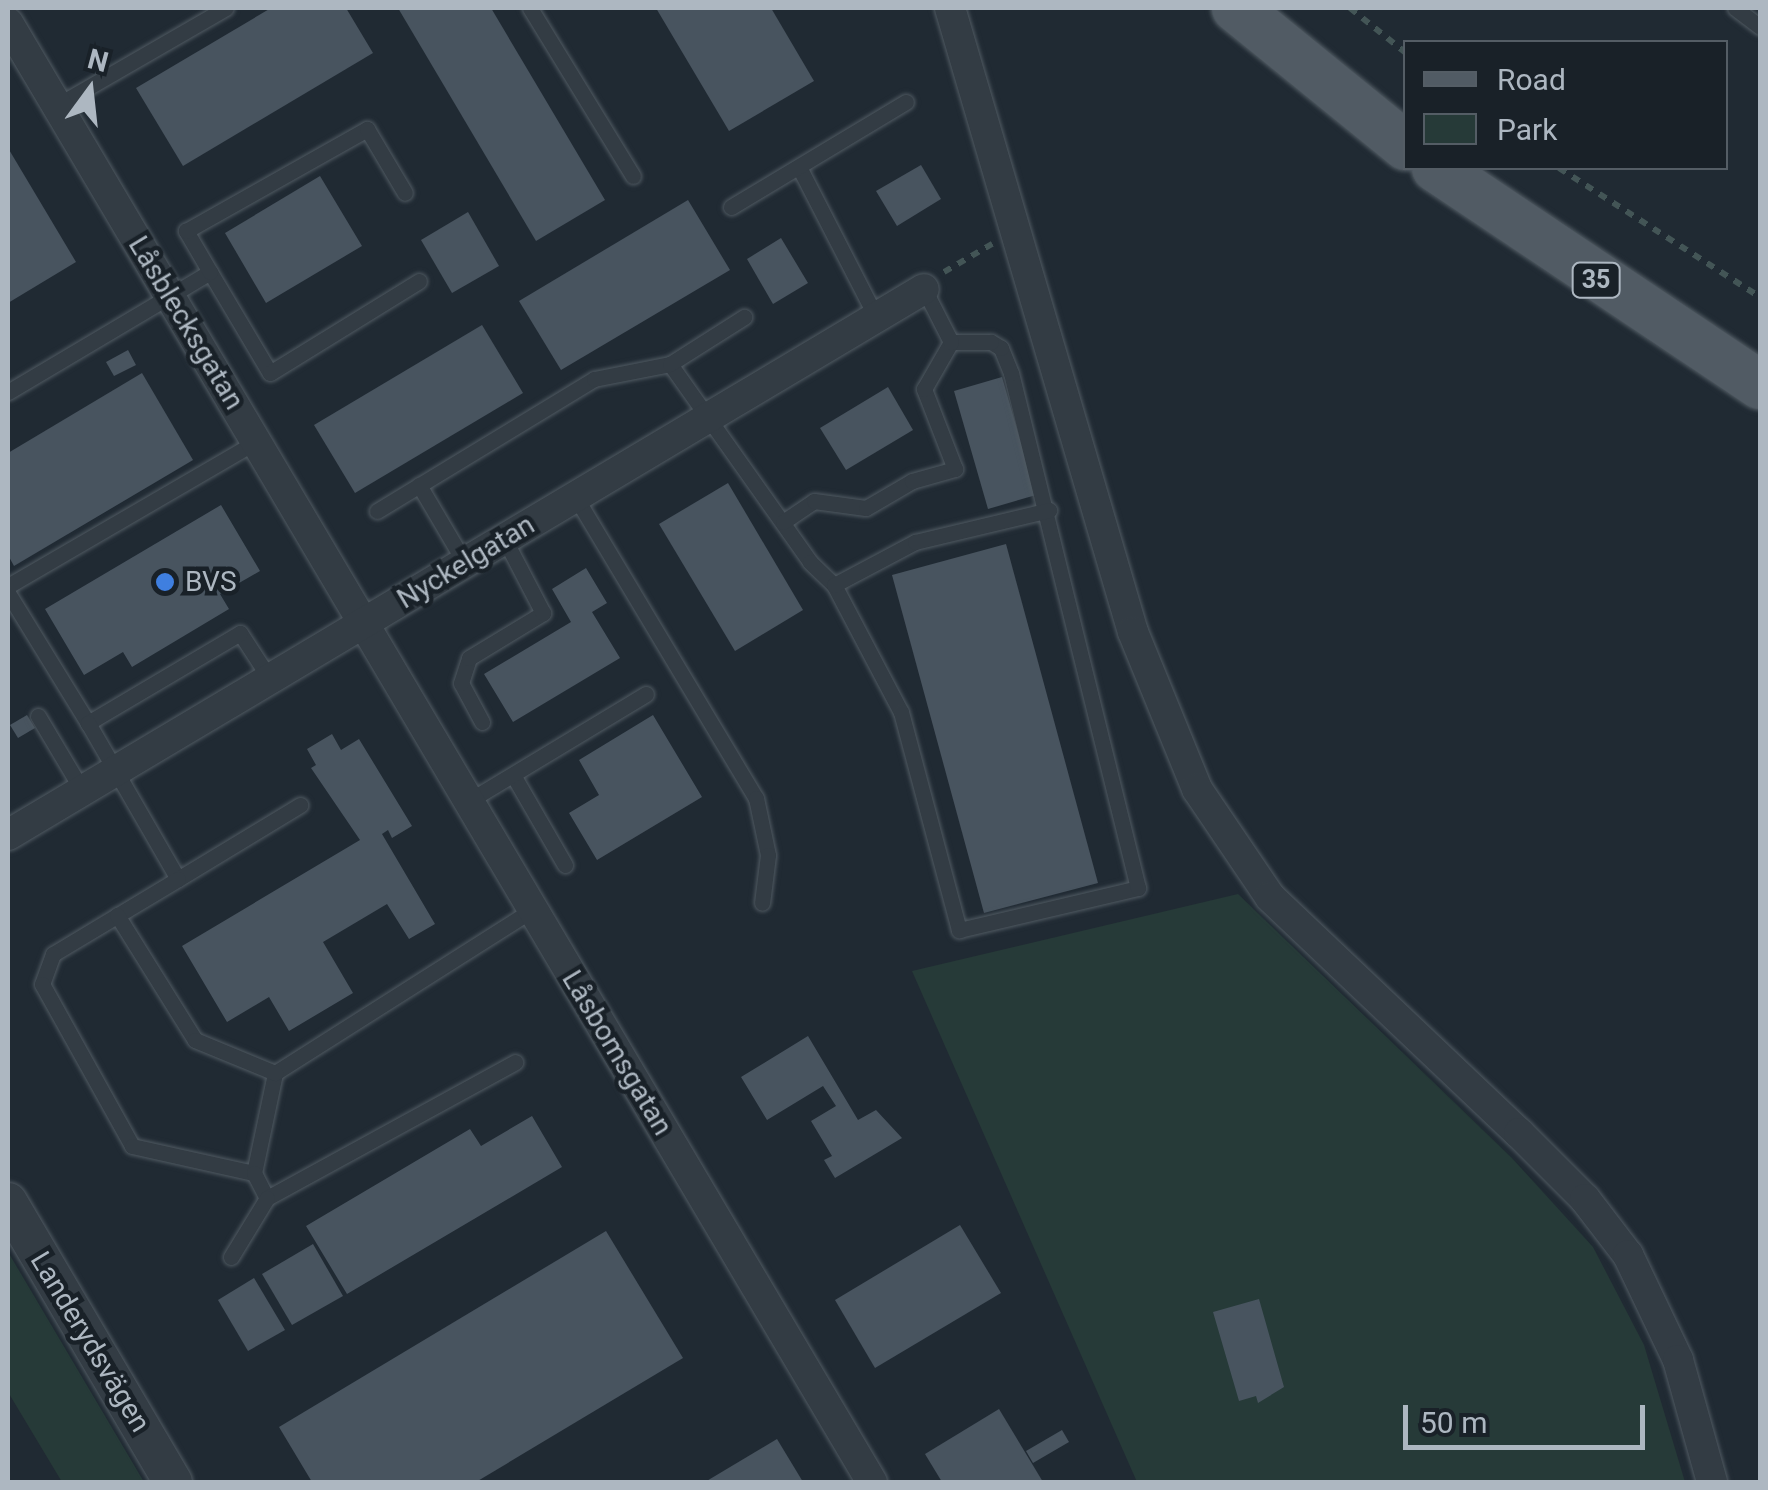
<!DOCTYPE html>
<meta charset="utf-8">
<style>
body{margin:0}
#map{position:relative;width:1768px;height:1490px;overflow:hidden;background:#202a33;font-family:Roboto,sans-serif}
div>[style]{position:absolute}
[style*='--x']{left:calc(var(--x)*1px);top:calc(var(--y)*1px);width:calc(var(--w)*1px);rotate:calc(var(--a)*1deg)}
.green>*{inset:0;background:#263a38}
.building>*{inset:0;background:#48545f}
.path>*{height:6px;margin-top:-3px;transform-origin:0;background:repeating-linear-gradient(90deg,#435556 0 8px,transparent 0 16px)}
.roads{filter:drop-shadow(0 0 2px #505a62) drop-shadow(0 0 2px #505a62)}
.service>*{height:15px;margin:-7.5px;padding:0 7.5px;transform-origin:7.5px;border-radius:7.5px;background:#333c44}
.minor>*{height:30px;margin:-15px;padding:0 15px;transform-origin:15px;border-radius:15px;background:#333c44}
.tertiary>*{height:38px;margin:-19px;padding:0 19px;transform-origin:19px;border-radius:19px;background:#333c44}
.primary>*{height:48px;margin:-24px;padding:0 24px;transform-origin:24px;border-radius:24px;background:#515b64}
.dots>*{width:28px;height:28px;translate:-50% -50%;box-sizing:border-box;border:5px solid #192128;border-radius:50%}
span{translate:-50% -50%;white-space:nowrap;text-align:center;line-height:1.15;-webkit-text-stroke:9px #192128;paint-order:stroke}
.shield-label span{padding:2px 8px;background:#192128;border:2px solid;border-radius:8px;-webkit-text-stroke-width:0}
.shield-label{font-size:25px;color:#adb7c1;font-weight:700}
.street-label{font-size:28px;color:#adb7c1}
.poi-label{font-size:28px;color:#adb7c1}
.left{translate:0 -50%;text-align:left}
.frame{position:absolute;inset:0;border:10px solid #adb7c1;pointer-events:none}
.legend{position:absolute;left:1403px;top:40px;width:325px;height:130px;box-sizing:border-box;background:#192128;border:2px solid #545d65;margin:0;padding:12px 18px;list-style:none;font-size:30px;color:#adb7c1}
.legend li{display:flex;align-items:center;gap:20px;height:50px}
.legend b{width:50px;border:2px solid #545d65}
.north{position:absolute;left:40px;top:40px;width:100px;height:100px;-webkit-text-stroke:8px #192128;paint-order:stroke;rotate:15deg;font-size:28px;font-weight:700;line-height:40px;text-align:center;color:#adb7c1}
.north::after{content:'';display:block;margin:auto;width:35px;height:45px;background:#adb7c1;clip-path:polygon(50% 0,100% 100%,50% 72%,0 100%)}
.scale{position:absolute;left:1403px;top:1405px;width:242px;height:45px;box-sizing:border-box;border:5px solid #adb7c1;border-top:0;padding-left:12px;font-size:30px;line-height:35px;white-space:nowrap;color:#adb7c1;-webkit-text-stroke:8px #192128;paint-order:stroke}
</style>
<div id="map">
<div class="green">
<div style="clip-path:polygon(1238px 894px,1512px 1158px,1593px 1247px,1644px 1345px,1685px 1482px,1137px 1482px,912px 971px)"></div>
<div style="clip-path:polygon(8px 1252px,144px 1482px,62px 1482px,8px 1392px)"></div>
</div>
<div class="building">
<div style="clip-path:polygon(271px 8px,346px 8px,373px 53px,183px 166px,136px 88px)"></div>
<div style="clip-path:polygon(398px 8px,491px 8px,605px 200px,536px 241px)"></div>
<div style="clip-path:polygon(656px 8px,771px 8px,814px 81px,729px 131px)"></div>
<div style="clip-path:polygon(8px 148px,76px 262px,8px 303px)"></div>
<div style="clip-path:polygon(921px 165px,941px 199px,897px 226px,876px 191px)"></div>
<div style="clip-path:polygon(320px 176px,362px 246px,266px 303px,225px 233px)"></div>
<div style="clip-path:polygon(688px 200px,730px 270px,561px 370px,519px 301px)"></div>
<div style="clip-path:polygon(468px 212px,499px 266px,452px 293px,421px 240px)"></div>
<div style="clip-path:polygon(781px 238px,808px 283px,773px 304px,747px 259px)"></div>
<div style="clip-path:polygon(482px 325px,523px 393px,355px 493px,314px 425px)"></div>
<div style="clip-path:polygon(128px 350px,136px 365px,114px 376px,106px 362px)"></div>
<div style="clip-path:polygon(142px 373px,193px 460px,14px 566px,8px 555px,8px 453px)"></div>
<div style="clip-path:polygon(1002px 377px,1036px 495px,988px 509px,954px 391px)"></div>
<div style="clip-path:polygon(888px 387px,913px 430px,846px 470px,820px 428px)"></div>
<div style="clip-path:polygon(728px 483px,803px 610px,735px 651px,659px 524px)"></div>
<div style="clip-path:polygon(221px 505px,260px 571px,220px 594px,229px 609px,132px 667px,123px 652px,84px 675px,45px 609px)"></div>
<div style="clip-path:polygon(1006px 544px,1098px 883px,984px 913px,892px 575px)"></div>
<div style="clip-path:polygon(586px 568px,607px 603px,592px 612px,620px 658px,513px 722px,484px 674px,571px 622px,552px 589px)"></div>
<div style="clip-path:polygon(27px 715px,35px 728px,18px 738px,10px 725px)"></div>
<div style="clip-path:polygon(653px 715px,702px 797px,597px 860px,569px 813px,599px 795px,579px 760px)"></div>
<div style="clip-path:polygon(332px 734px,341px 750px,359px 739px,412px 826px,392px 838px,388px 830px,382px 834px,435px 924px,409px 939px,387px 904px,323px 942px,353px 993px,289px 1031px,269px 997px,227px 1022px,182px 946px,360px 840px,311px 768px,316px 765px,307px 749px)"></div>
<div style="clip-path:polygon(808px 1036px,858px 1120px,876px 1110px,902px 1138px,835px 1178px,824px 1160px,832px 1156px,811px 1121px,836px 1106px,823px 1086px,767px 1120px,741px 1077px)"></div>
<div style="clip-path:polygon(532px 1116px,562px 1167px,347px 1294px,306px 1226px,470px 1129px,481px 1146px)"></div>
<div style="clip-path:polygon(960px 1225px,1001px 1293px,875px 1368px,835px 1300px)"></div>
<div style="clip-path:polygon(606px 1231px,683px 1358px,476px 1482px,312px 1482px,279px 1427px)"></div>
<div style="clip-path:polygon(313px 1244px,343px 1296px,292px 1325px,262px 1274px)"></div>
<div style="clip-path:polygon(254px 1278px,285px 1330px,248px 1351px,218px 1300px)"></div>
<div style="clip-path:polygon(1259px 1299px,1284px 1387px,1258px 1403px,1256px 1396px,1239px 1401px,1213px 1312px)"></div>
<div style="clip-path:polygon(999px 1409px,1043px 1482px,942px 1482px,925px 1454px)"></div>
<div style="clip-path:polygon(1062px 1430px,1069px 1442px,1033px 1463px,1026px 1451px)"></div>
<div style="clip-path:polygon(777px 1439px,803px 1482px,705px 1482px)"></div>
</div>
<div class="path">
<div style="--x:1350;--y:8;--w:72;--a:38.8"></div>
<div style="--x:1559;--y:168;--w:239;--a:32.7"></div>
<div style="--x:944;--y:272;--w:56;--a:-30.3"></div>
</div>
<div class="roads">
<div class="service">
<div style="--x:530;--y:8;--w:197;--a:58.5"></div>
<div style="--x:1735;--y:8;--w:31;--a:37"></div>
<div style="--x:56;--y:106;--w:196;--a:-30"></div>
<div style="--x:799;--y:167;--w:169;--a:62.8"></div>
<div style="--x:731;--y:207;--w:204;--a:-31"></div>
<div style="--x:210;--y:272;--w:117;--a:59.3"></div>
<div style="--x:270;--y:373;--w:175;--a:-31.7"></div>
<div style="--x:670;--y:364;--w:242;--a:54.7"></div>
<div style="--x:810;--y:562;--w:33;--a:44"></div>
<div style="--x:834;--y:585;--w:144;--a:62.2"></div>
<div style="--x:901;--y:712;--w:226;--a:75.1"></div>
<div style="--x:959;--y:930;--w:184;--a:-13.2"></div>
<div style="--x:1138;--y:888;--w:530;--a:-103.85"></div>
<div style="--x:1011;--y:373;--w:27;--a:-112"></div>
<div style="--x:1001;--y:348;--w:12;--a:-149"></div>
<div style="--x:991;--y:342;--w:40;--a:180"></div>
<div style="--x:8;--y:392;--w:235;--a:-30.7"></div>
<div style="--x:210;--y:272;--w:48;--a:-120.3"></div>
<div style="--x:186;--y:231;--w:208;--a:-29.4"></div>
<div style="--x:367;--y:129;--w:74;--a:59.3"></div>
<div style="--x:419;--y:485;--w:91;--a:59.5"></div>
<div style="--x:575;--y:496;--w:352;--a:59.1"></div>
<div style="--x:756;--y:798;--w:58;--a:78.1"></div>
<div style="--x:768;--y:855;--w:48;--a:97.1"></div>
<div style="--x:377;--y:511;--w:254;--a:-31.3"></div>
<div style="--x:594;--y:379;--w:77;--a:-11.2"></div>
<div style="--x:670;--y:364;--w:88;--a:-32.4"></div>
<div style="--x:783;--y:522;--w:37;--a:-34"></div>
<div style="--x:814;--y:501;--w:52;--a:7.7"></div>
<div style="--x:866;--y:508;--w:53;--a:-30.4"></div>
<div style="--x:912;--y:481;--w:45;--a:-15.6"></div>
<div style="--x:955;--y:469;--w:86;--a:-111.2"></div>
<div style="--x:924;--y:389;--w:54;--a:-60.1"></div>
<div style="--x:951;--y:342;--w:59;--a:-117"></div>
<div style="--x:834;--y:585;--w:92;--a:-28"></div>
<div style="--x:915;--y:542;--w:138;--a:-13.4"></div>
<div style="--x:8;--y:586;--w:288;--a:-30.2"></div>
<div style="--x:8;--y:593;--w:153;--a:58.4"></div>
<div style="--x:270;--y:679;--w:55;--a:-123.1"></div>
<div style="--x:240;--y:633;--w:177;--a:149.4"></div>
<div style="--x:88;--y:723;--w:180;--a:60"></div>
<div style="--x:178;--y:879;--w:143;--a:-31.2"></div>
<div style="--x:38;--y:716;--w:86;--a:59.3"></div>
<div style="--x:482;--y:722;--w:44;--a:-118.3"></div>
<div style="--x:461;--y:683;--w:26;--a:-72"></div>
<div style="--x:469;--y:658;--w:87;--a:-31.3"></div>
<div style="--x:543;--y:613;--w:85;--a:-117.5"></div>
<div style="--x:513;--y:775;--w:104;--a:60"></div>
<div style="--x:467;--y:802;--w:209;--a:-31.1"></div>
<div style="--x:178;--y:879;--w:146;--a:149"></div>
<div style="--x:53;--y:954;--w:32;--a:110"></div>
<div style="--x:42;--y:984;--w:185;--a:60.9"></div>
<div style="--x:132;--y:1146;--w:125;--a:12.5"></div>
<div style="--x:254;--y:1173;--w:102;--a:-78.1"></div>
<div style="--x:275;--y:1073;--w:304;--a:-32.4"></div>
<div style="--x:117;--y:915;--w:147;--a:58"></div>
<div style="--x:195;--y:1040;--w:87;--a:22.4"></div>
<div style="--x:254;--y:1173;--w:28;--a:63"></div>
<div style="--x:267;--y:1198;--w:283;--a:-28.7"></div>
<div style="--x:231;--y:1257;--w:69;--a:-58.6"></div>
</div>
<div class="minor">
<div style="--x:950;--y:8;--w:650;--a:73.66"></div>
<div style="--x:1133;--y:632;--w:170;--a:67.8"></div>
<div style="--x:1197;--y:789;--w:130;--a:55.9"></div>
<div style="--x:1270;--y:897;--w:343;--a:43.5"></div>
<div style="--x:1519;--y:1133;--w:93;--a:45"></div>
<div style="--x:1585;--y:1199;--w:71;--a:52.5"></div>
<div style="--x:1628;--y:1255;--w:116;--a:64.5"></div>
<div style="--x:1678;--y:1360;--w:127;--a:74.4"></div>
<div style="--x:8;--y:23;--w:1696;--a:59.37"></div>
<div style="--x:8;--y:835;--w:1066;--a:-30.8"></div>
</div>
<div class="tertiary">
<div style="--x:8;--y:1202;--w:325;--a:59.5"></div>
</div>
<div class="primary">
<div style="--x:1236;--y:8;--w:219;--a:39.1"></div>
<div style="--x:1436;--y:168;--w:390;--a:33.8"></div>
</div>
</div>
<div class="dots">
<div style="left:165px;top:582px;background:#3f7fe0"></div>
</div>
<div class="shield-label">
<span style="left:1596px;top:280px">35</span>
</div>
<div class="street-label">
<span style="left:186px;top:323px;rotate:59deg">Låsblecksgatan</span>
<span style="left:466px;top:562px;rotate:-31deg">Nyckelgatan</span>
<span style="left:617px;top:1053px;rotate:59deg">Låsbomsgatan</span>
<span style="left:90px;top:1342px;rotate:59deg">Landerydsvägen</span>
</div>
<div class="poi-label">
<span class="left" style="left:185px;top:582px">BVS</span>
</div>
<div class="frame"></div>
<ul class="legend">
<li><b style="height:12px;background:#515b64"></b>Road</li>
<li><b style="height:28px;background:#263a38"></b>Park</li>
</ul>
<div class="north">N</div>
<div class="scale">50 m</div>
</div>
